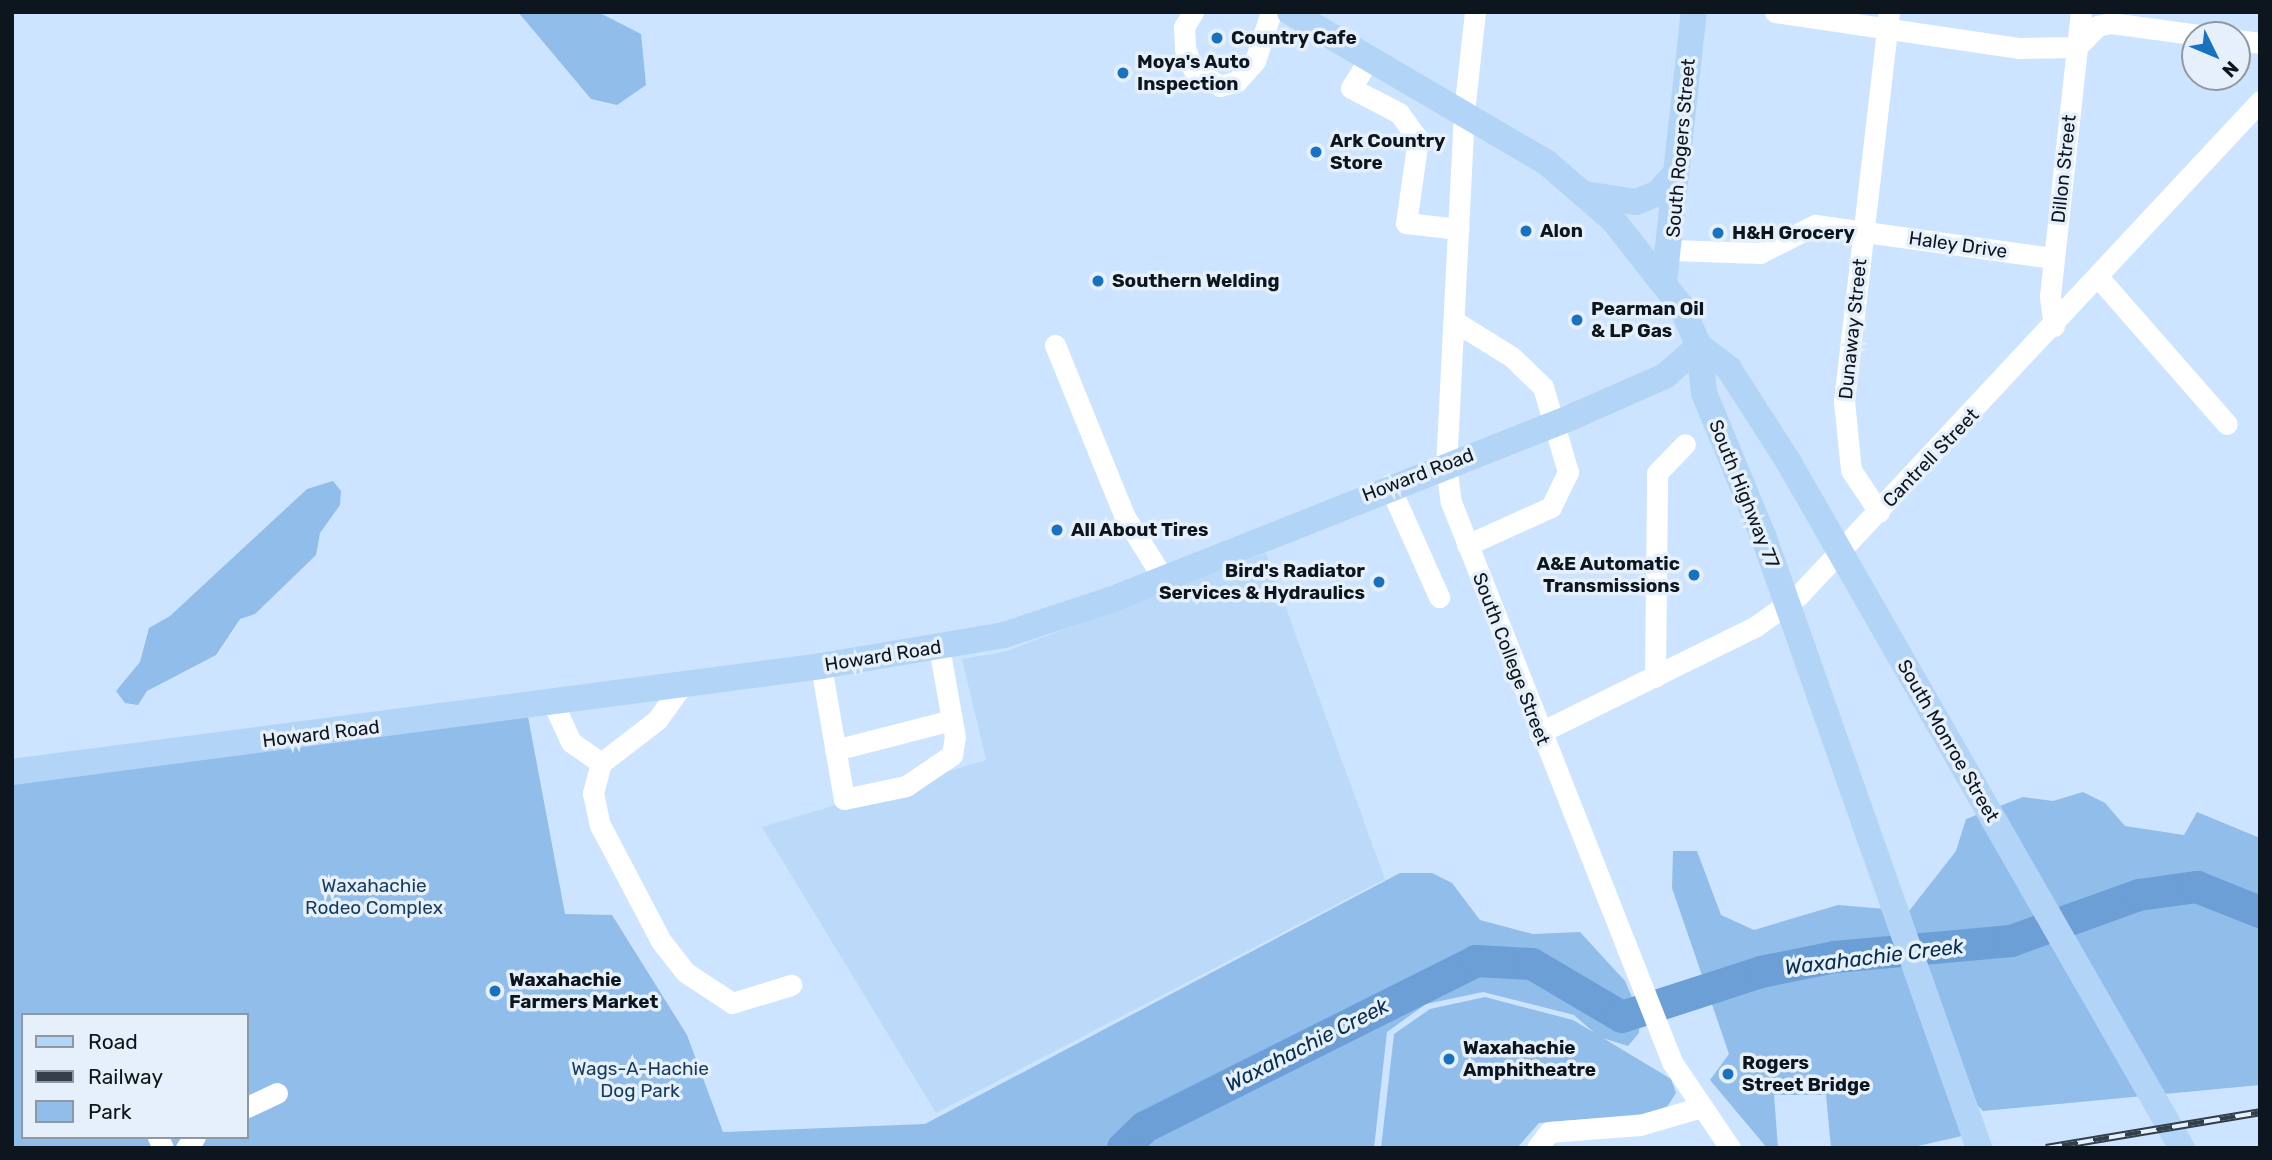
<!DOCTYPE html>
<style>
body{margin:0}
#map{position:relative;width:2272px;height:1160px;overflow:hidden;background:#cce4ff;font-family:Rubik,sans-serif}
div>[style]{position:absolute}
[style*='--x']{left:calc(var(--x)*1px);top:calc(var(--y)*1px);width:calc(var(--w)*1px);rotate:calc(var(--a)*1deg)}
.built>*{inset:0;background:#bbd9f9}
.green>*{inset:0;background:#91bdeb}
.river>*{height:32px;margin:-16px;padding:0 16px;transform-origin:16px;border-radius:16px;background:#6b9fd6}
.minor>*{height:21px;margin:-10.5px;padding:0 10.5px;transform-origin:10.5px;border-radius:10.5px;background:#fff}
.major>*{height:26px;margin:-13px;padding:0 13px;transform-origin:13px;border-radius:13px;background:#b2d4f7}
.rail>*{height:8px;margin-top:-4px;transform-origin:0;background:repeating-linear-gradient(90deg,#e6f0fa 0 16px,#333e4b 0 32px);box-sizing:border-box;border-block:2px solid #333e4b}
.dots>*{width:19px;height:19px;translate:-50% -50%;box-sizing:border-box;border:4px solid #e6f0fa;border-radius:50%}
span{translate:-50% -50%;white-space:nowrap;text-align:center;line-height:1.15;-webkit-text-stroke:7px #e6f0fa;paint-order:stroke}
.poi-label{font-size:19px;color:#0d151f;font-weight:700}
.left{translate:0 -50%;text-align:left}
.right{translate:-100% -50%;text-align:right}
.street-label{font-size:19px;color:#0d151f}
.park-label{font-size:19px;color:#153b5f}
.water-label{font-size:21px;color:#062d51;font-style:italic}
.frame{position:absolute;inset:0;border:14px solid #0d151f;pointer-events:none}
.legend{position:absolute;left:21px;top:1013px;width:228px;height:126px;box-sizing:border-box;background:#e6f0fa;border:2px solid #8f98a2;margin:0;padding:9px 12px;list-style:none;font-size:21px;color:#0d151f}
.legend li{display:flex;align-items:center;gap:14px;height:35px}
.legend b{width:35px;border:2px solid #8f98a2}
.north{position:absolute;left:2181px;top:21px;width:70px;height:70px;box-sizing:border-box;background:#e6f0fa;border:2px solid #8f98a2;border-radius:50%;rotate:133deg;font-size:19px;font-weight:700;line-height:28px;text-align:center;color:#0d151f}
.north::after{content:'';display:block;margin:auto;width:24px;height:32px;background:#1972bf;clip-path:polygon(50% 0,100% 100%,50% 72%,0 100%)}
</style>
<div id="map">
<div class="built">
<div style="clip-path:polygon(1266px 553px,1385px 879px,936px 1113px,762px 827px,986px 760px,962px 659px,1004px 652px)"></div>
</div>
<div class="green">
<div style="clip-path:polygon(518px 12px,598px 12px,641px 34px,646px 85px,617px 105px,591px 99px)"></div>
<div style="clip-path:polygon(333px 481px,341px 491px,340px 505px,320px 533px,316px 555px,255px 614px,240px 619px,216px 655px,147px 691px,138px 705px,125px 703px,116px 691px,140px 662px,149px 628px,170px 616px,307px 489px)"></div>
<div style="clip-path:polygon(evenodd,526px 706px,565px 914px,612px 915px,687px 1035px,723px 1132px,925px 1124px,1400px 873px,1432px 873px,1452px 883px,1480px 920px,1533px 934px,1580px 932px,1625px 981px,1640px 1016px,1639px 1033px,1628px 1046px,1599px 1037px,1574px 1015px,1483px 992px,1426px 1004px,1387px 1032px,1374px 1148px,12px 1148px,12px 772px,526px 706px,23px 1015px,247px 1015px,247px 1137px,23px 1137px,23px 1015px)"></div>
<div style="clip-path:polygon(2083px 792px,2105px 803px,2125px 826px,2184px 835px,2197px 812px,2260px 838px,2260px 1085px,1983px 1111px,1969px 1096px,1962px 1136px,1909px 1148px,1831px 1148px,1826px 1095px,1774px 1095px,1778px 1148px,1767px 1148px,1710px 1080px,1729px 1054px,1672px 888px,1673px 851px,1697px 851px,1721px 915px,1754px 930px,1838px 905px,1909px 911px,1956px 851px,1966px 819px,2023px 797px,2053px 801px)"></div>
<div style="clip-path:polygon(1485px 997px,1573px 1020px,1671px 1079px,1676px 1093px,1667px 1107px,1643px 1114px,1539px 1123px,1517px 1148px,1381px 1148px,1394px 1034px,1430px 1009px)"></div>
</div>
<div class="river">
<div style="--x:1123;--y:1148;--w:30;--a:-44"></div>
<div style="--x:1145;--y:1127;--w:370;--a:-26.6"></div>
<div style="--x:1476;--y:961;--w:56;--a:3.1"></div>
<div style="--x:1532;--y:964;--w:104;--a:30.5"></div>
<div style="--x:1622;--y:1017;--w:146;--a:-17.9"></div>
<div style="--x:1761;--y:972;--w:76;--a:-11.5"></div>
<div style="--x:1835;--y:957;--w:177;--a:-5.2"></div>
<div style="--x:2011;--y:941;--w:136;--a:-19.8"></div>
<div style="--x:2139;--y:895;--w:59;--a:-7.9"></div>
<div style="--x:2197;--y:887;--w:68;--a:21.6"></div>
</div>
<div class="minor">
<div style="--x:1193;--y:12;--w:17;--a:121"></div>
<div style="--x:1184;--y:27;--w:22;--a:87"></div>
<div style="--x:1185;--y:49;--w:22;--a:68"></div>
<div style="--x:1193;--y:69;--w:32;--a:32"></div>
<div style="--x:1220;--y:86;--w:18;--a:-16"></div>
<div style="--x:1237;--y:81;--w:27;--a:-48"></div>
<div style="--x:1255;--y:61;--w:52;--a:-71.9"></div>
<div style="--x:1475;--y:12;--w:101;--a:96.3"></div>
<div style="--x:1464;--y:112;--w:352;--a:92.9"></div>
<div style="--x:1446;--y:464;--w:38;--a:83"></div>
<div style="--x:1451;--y:502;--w:602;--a:68.46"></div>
<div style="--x:1672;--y:1062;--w:104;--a:56"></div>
<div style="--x:1775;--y:12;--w:247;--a:8.4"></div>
<div style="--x:2019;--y:48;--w:58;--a:-1"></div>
<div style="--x:2077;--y:47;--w:29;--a:-46"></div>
<div style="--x:2097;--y:26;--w:14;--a:-12"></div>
<div style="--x:2111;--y:23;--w:90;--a:7.7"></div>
<div style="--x:2237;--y:40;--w:23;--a:7"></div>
<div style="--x:1369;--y:59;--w:34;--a:122"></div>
<div style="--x:1351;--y:88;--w:54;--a:27.5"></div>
<div style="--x:1399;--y:113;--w:32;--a:54"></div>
<div style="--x:1418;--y:139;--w:85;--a:98.1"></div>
<div style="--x:1406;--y:223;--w:53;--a:6.5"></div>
<div style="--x:1672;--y:250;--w:88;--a:2"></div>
<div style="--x:1760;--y:253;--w:62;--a:-27"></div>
<div style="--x:1815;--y:225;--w:241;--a:7.9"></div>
<div style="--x:2099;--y:278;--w:194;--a:48.8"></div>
<div style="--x:1454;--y:321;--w:68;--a:31.8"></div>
<div style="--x:1512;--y:357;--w:43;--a:44.1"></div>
<div style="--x:1543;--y:387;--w:89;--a:73.6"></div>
<div style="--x:1568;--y:472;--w:39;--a:116"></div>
<div style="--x:1551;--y:507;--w:92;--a:155.7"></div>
<div style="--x:2054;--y:326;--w:30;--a:-98"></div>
<div style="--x:2050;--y:296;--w:286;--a:-83.8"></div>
<div style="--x:1055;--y:345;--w:186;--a:67.9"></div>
<div style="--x:1125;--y:517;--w:72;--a:58.1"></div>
<div style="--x:1389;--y:485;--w:123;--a:65.9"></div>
<div style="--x:1879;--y:512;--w:50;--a:-123.7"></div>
<div style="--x:1851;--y:470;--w:69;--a:-95.8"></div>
<div style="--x:1844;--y:401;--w:392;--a:-83.4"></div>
<div style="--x:821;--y:666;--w:135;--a:80.2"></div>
<div style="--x:844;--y:799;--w:63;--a:-11.8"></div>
<div style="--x:906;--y:786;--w:55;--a:-34"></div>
<div style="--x:952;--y:755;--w:18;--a:-81"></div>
<div style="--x:955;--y:737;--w:91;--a:-100.1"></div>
<div style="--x:1655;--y:677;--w:204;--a:-89.4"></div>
<div style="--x:1657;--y:473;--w:40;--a:-46"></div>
<div style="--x:683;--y:684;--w:44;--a:125.8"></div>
<div style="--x:657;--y:720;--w:71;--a:142.5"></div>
<div style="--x:601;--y:763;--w:31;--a:105"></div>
<div style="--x:593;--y:793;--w:33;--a:78"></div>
<div style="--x:600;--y:825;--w:131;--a:62.3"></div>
<div style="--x:661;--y:941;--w:39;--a:52"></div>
<div style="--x:685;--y:972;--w:56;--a:33.4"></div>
<div style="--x:732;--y:1003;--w:62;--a:-17"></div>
<div style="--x:553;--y:703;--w:43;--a:65.2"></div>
<div style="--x:571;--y:742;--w:37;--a:35"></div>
<div style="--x:1539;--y:733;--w:242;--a:-26.2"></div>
<div style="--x:1756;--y:626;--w:52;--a:-35.5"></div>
<div style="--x:1798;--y:596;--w:677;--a:-46.97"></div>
<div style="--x:835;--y:750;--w:121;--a:-14.4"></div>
<div style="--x:247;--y:1107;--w:33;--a:-25"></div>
<div style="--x:158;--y:1137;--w:12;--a:66"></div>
<div style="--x:186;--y:1148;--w:14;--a:-51"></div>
<div style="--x:1537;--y:1148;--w:20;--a:-53"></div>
<div style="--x:1549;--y:1132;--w:91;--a:-4.4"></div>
<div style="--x:1640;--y:1125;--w:60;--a:-16.3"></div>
</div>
<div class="major">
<div style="--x:1290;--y:12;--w:297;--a:30.4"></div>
<div style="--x:1546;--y:162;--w:89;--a:40.9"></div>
<div style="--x:1613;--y:220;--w:110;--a:51.7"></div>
<div style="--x:1681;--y:306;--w:44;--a:65.8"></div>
<div style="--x:1699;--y:346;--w:47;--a:83.9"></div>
<div style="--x:1704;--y:393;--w:157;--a:67.5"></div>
<div style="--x:1764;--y:538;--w:647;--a:70.58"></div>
<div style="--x:1585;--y:194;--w:52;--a:8.9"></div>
<div style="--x:1636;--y:202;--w:24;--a:-22"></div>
<div style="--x:1658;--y:193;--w:24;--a:-48"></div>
<div style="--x:1664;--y:282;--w:272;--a:-83.7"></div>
<div style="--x:1699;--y:346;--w:38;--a:37"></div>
<div style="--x:1729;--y:369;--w:109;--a:57.3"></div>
<div style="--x:1788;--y:461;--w:792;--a:60.17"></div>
<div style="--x:12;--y:772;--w:816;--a:-7.46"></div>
<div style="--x:821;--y:666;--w:186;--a:-9.6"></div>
<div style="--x:1004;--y:635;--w:112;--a:-18.3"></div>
<div style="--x:1110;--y:600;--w:499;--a:-21.6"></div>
<div style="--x:1574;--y:416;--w:99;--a:-23.7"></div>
<div style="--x:1665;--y:376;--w:45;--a:-41.4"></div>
</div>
<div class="rail">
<div style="--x:2046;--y:1148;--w:217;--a:-9.5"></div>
</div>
<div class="dots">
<div style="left:1217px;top:38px;background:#1972bf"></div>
<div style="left:1123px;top:73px;background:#1972bf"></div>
<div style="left:1316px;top:152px;background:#1972bf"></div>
<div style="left:1526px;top:231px;background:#1972bf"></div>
<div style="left:1718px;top:233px;background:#1972bf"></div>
<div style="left:1098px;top:281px;background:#1972bf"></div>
<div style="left:1577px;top:320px;background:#1972bf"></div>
<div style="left:1057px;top:530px;background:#1972bf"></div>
<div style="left:1694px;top:575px;background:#1972bf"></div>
<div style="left:1379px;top:582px;background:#1972bf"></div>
<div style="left:495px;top:991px;background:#1972bf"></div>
<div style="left:1449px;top:1059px;background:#1972bf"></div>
<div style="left:1728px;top:1074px;background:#1972bf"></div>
</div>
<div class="poi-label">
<span class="left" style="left:1231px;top:38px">Country Cafe</span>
<span class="left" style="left:1137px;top:73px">Moya's Auto<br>Inspection</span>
<span class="left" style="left:1330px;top:152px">Ark Country<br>Store</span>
<span class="left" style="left:1540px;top:231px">Alon</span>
<span class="left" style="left:1732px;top:233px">H&amp;H Grocery</span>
<span class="left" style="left:1112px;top:281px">Southern Welding</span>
<span class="left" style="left:1591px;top:320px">Pearman Oil<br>&amp; LP Gas</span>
<span class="left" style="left:1071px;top:530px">All About Tires</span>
<span class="right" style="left:1680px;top:575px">A&amp;E Automatic<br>Transmissions</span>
<span class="right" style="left:1365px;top:582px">Bird's Radiator<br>Services &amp; Hydraulics</span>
<span class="left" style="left:509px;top:991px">Waxahachie<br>Farmers Market</span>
<span class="left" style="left:1463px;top:1059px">Waxahachie<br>Amphitheatre</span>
<span class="left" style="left:1742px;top:1074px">Rogers<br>Street Bridge</span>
</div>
<div class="street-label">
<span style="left:1681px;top:148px;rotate:-85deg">South Rogers Street</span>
<span style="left:2064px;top:169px;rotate:-84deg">Dillon Street</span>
<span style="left:1958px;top:245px;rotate:8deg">Haley Drive</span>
<span style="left:1853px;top:329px;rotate:-84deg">Dunaway Street</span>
<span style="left:1931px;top:458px;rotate:-46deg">Cantrell Street</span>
<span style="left:1418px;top:475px;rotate:-21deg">Howard Road</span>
<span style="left:1744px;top:494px;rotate:68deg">South Highway 77</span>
<span style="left:883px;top:656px;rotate:-9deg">Howard Road</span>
<span style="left:1511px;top:659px;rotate:69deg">South College Street</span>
<span style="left:321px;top:734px;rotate:-7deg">Howard Road</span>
<span style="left:1948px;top:741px;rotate:60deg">South Monroe Street</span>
</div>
<div class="park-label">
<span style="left:374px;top:897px">Waxahachie<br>Rodeo Complex</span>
<span style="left:640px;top:1080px">Wags-A-Hachie<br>Dog Park</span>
</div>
<div class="water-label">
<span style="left:1874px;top:957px;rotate:-7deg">Waxahachie Creek</span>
<span style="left:1307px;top:1045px;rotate:-27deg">Waxahachie Creek</span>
</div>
<div class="frame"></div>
<ul class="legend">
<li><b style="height:9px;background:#b2d4f7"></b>Road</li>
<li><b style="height:9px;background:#333e4b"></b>Railway</li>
<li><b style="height:19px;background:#91bdeb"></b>Park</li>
</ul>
<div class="north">N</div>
</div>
